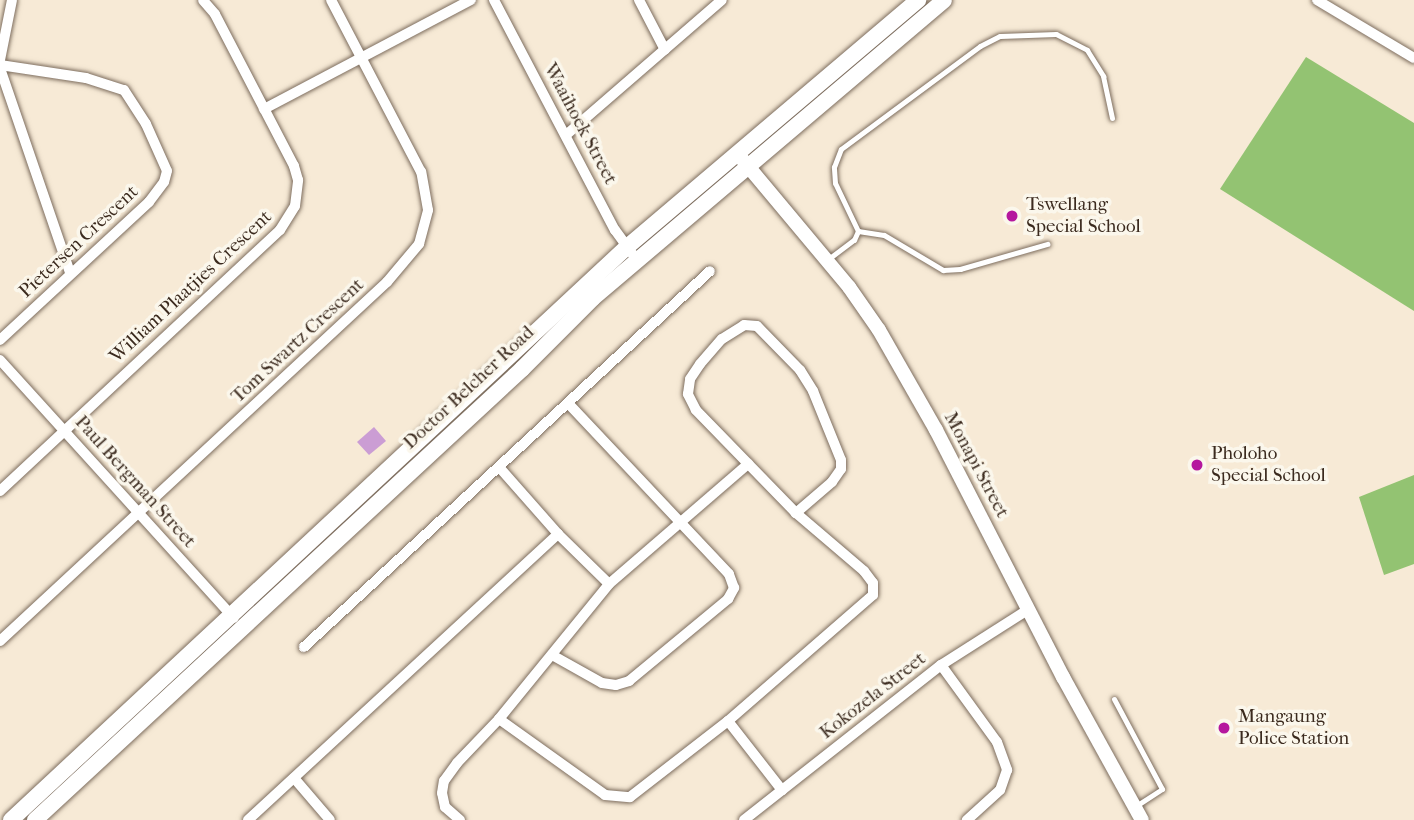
<!DOCTYPE html>
<style>
body{margin:0}
#map{position:relative;width:1414px;height:820px;overflow:hidden;background:#f7ead6;font-family:"IM FELL French Canon",serif}
div>[style]{position:absolute}
[style*='--x']{left:calc(var(--x)*1px);top:calc(var(--y)*1px);width:calc(var(--w)*1px);rotate:calc(var(--a)*1deg)}
.green>*{inset:0;background:#93c372}
.building>*{inset:0;background:#cb9dd4}
.roads{filter:drop-shadow(0 0 2px #7d6d5e) drop-shadow(0 0 2px #7d6d5e)}
.service>*{height:5px;margin:-2.5px;padding:0 2.5px;transform-origin:2.5px;border-radius:2.5px;background:#fff}
.minor>*{height:10px;margin:-5px;padding:0 5px;transform-origin:5px;border-radius:5px;background:#fff}
.tertiary>*{height:14px;margin:-7px;padding:0 7px;transform-origin:7px;border-radius:7px;background:#fff}
.secondary>*{height:16px;margin:-8px;padding:0 8px;transform-origin:8px;border-radius:8px;background:#fff}
.dots>*{width:19px;height:19px;translate:-50% -50%;box-sizing:border-box;border:4px solid #fbf7ec;border-radius:50%}
span{translate:-50% -50%;white-space:nowrap;text-align:center;line-height:1.15;-webkit-text-stroke:7px #fbf7ec;paint-order:stroke}
.street-label{font-size:19px;color:#3b2a1e}
.poi-label{font-size:19px;color:#3b2a1e}
.left{translate:0 -50%;text-align:left}
</style>
<div id="map">
<div class="green">
<div style="clip-path:polygon(1306px 57px,1414px 123px,1414px 311px,1220px 189px)"></div>
<div style="clip-path:polygon(1414px 475px,1414px 564px,1384px 575px,1359px 497px)"></div>
</div>
<div class="building">
<div style="clip-path:polygon(374px 427px,386px 441px,369px 455px,357px 442px)"></div>
</div>
<div class="roads">
<div class="service">
<div style="--x:858;--y:231;--w:26;--a:9"></div>
<div style="--x:884;--y:235;--w:69;--a:30.7"></div>
<div style="--x:943;--y:270;--w:17;--a:-3"></div>
<div style="--x:960;--y:269;--w:91;--a:-16"></div>
<div style="--x:827;--y:260;--w:34;--a:-37"></div>
<div style="--x:854;--y:240;--w:10;--a:-66"></div>
<div style="--x:858;--y:231;--w:53;--a:-115.6"></div>
<div style="--x:835;--y:183;--w:16;--a:-94"></div>
<div style="--x:834;--y:167;--w:19;--a:-69"></div>
<div style="--x:841;--y:149;--w:173;--a:-36.5"></div>
<div style="--x:980;--y:46;--w:22;--a:-27"></div>
<div style="--x:1000;--y:36;--w:56;--a:-2"></div>
<div style="--x:1056;--y:34;--w:35;--a:27"></div>
<div style="--x:1087;--y:50;--w:31;--a:58"></div>
<div style="--x:1103;--y:76;--w:43;--a:77.9"></div>
<div style="--x:1114;--y:699;--w:102;--a:61.9"></div>
<div style="--x:1162;--y:789;--w:31;--a:147"></div>
</div>
<div class="minor">
<div style="--x:494;--y:0;--w:260;--a:62.3"></div>
<div style="--x:615;--y:230;--w:39;--a:54"></div>
<div style="--x:639;--y:0;--w:56;--a:62.5"></div>
<div style="--x:1317;--y:0;--w:113;--a:30.9"></div>
<div style="--x:0;--y:60;--w:61;--a:-78.7"></div>
<div style="--x:0;--y:65;--w:87;--a:8.6"></div>
<div style="--x:86;--y:78;--w:40;--a:18"></div>
<div style="--x:124;--y:90;--w:40;--a:57.1"></div>
<div style="--x:146;--y:124;--w:51;--a:65.9"></div>
<div style="--x:167;--y:171;--w:11;--a:105"></div>
<div style="--x:164;--y:182;--w:25;--a:127"></div>
<div style="--x:149;--y:202;--w:203;--a:137.2"></div>
<div style="--x:0;--y:68;--w:217;--a:71.1"></div>
<div style="--x:264;--y:109;--w:234;--a:-27.8"></div>
<div style="--x:566;--y:135;--w:206;--a:-40.9"></div>
<div style="--x:0;--y:360;--w:348;--a:47.8"></div>
<div style="--x:499;--y:467;--w:89;--a:48.6"></div>
<div style="--x:558;--y:534;--w:71;--a:44.4"></div>
<div style="--x:0;--y:491;--w:383;--a:-43"></div>
<div style="--x:280;--y:230;--w:28;--a:-58"></div>
<div style="--x:295;--y:206;--w:26;--a:-83"></div>
<div style="--x:298;--y:180;--w:15;--a:-106"></div>
<div style="--x:294;--y:166;--w:171;--a:-117.5"></div>
<div style="--x:215;--y:14;--w:18;--a:-131"></div>
<div style="--x:0;--y:641;--w:528;--a:-42.85"></div>
<div style="--x:387;--y:282;--w:50;--a:-49.9"></div>
<div style="--x:419;--y:244;--w:35;--a:-75"></div>
<div style="--x:428;--y:210;--w:39;--a:-100"></div>
<div style="--x:421;--y:172;--w:194;--a:-117.6"></div>
<div style="--x:304;--y:647;--w:553;--a:-42.8"></div>
<div style="--x:552;--y:655;--w:57;--a:29.2"></div>
<div style="--x:602;--y:683;--w:14;--a:8"></div>
<div style="--x:616;--y:685;--w:14;--a:-17"></div>
<div style="--x:629;--y:681;--w:129;--a:-39.6"></div>
<div style="--x:728;--y:599;--w:13;--a:-61"></div>
<div style="--x:734;--y:588;--w:15;--a:-110"></div>
<div style="--x:729;--y:574;--w:235;--a:-133.3"></div>
<div style="--x:941;--y:665;--w:95;--a:54"></div>
<div style="--x:997;--y:742;--w:30;--a:70"></div>
<div style="--x:1007;--y:770;--w:21;--a:109"></div>
<div style="--x:1000;--y:790;--w:45;--a:137.7"></div>
<div style="--x:499;--y:719;--w:130;--a:35.6"></div>
<div style="--x:605;--y:795;--w:25;--a:5"></div>
<div style="--x:630;--y:797;--w:124;--a:-37.8"></div>
<div style="--x:728;--y:721;--w:192;--a:-41"></div>
<div style="--x:873;--y:595;--w:12;--a:-90"></div>
<div style="--x:873;--y:583;--w:15;--a:-127"></div>
<div style="--x:864;--y:571;--w:89;--a:-139.5"></div>
<div style="--x:796;--y:513;--w:144;--a:-134.2"></div>
<div style="--x:696;--y:410;--w:18;--a:-117"></div>
<div style="--x:688;--y:394;--w:15;--a:-82"></div>
<div style="--x:690;--y:379;--w:18;--a:-56"></div>
<div style="--x:700;--y:364;--w:33;--a:-49"></div>
<div style="--x:722;--y:339;--w:26;--a:-32"></div>
<div style="--x:744;--y:325;--w:13;--a:4"></div>
<div style="--x:757;--y:326;--w:62;--a:45.7"></div>
<div style="--x:800;--y:370;--w:25;--a:58"></div>
<div style="--x:813;--y:391;--w:74;--a:67.9"></div>
<div style="--x:841;--y:460;--w:9;--a:90"></div>
<div style="--x:841;--y:469;--w:16;--a:125"></div>
<div style="--x:832;--y:482;--w:48;--a:139.3"></div>
<div style="--x:728;--y:721;--w:88;--a:52"></div>
<div style="--x:294;--y:778;--w:55;--a:49.4"></div>
<div style="--x:248;--y:820;--w:422;--a:-42.7"></div>
<div style="--x:460;--y:820;--w:20;--a:-139"></div>
<div style="--x:445;--y:807;--w:14;--a:-102"></div>
<div style="--x:442;--y:793;--w:12;--a:-81"></div>
<div style="--x:444;--y:781;--w:22;--a:-54"></div>
<div style="--x:457;--y:763;--w:61;--a:-46.3"></div>
<div style="--x:499;--y:719;--w:174;--a:-50.8"></div>
<div style="--x:609;--y:584;--w:184;--a:-40.8"></div>
<div style="--x:744;--y:820;--w:251;--a:-38.2"></div>
<div style="--x:941;--y:665;--w:104;--a:-32.5"></div>
</div>
<div class="tertiary">
<div style="--x:742;--y:159;--w:167;--a:50.1"></div>
<div style="--x:849;--y:287;--w:52;--a:55.1"></div>
<div style="--x:879;--y:330;--w:115;--a:60.3"></div>
<div style="--x:936;--y:430;--w:278;--a:62.8"></div>
<div style="--x:1063;--y:677;--w:163;--a:61.1"></div>
</div>
<div class="secondary">
<div style="--x:11;--y:820;--w:841;--a:-42.93"></div>
<div style="--x:627;--y:247;--w:382;--a:-40.3"></div>
<div style="--x:35;--y:820;--w:664;--a:-42.8"></div>
<div style="--x:522;--y:369;--w:100;--a:-45"></div>
<div style="--x:593;--y:298;--w:460;--a:-40.3"></div>
</div>
</div>
<div class="dots">
<div style="left:1012px;top:216px;background:#b5179e"></div>
<div style="left:1197px;top:465px;background:#b5179e"></div>
<div style="left:1224px;top:728px;background:#b5179e"></div>
</div>
<div class="street-label">
<span style="left:580px;top:124px;rotate:62deg">Waaihoek Street</span>
<span style="left:79px;top:242px;rotate:-43deg">Pietersen Crescent</span>
<span style="left:191px;top:287px;rotate:-43deg">William Plaatjies Crescent</span>
<span style="left:298px;top:341px;rotate:-43deg">Tom Swartz Crescent</span>
<span style="left:469px;top:388px;rotate:-43deg">Doctor Belcher Road</span>
<span style="left:976px;top:465px;rotate:62deg">Monapi Street</span>
<span style="left:135px;top:482px;rotate:48deg">Paul Bergman Street</span>
<span style="left:873px;top:696px;rotate:-38deg">Kokozela Street</span>
</div>
<div class="poi-label">
<span class="left" style="left:1026px;top:216px">Tswellang<br>Special School</span>
<span class="left" style="left:1211px;top:465px">Pholoho<br>Special School</span>
<span class="left" style="left:1238px;top:728px">Mangaung<br>Police Station</span>
</div>
</div>
